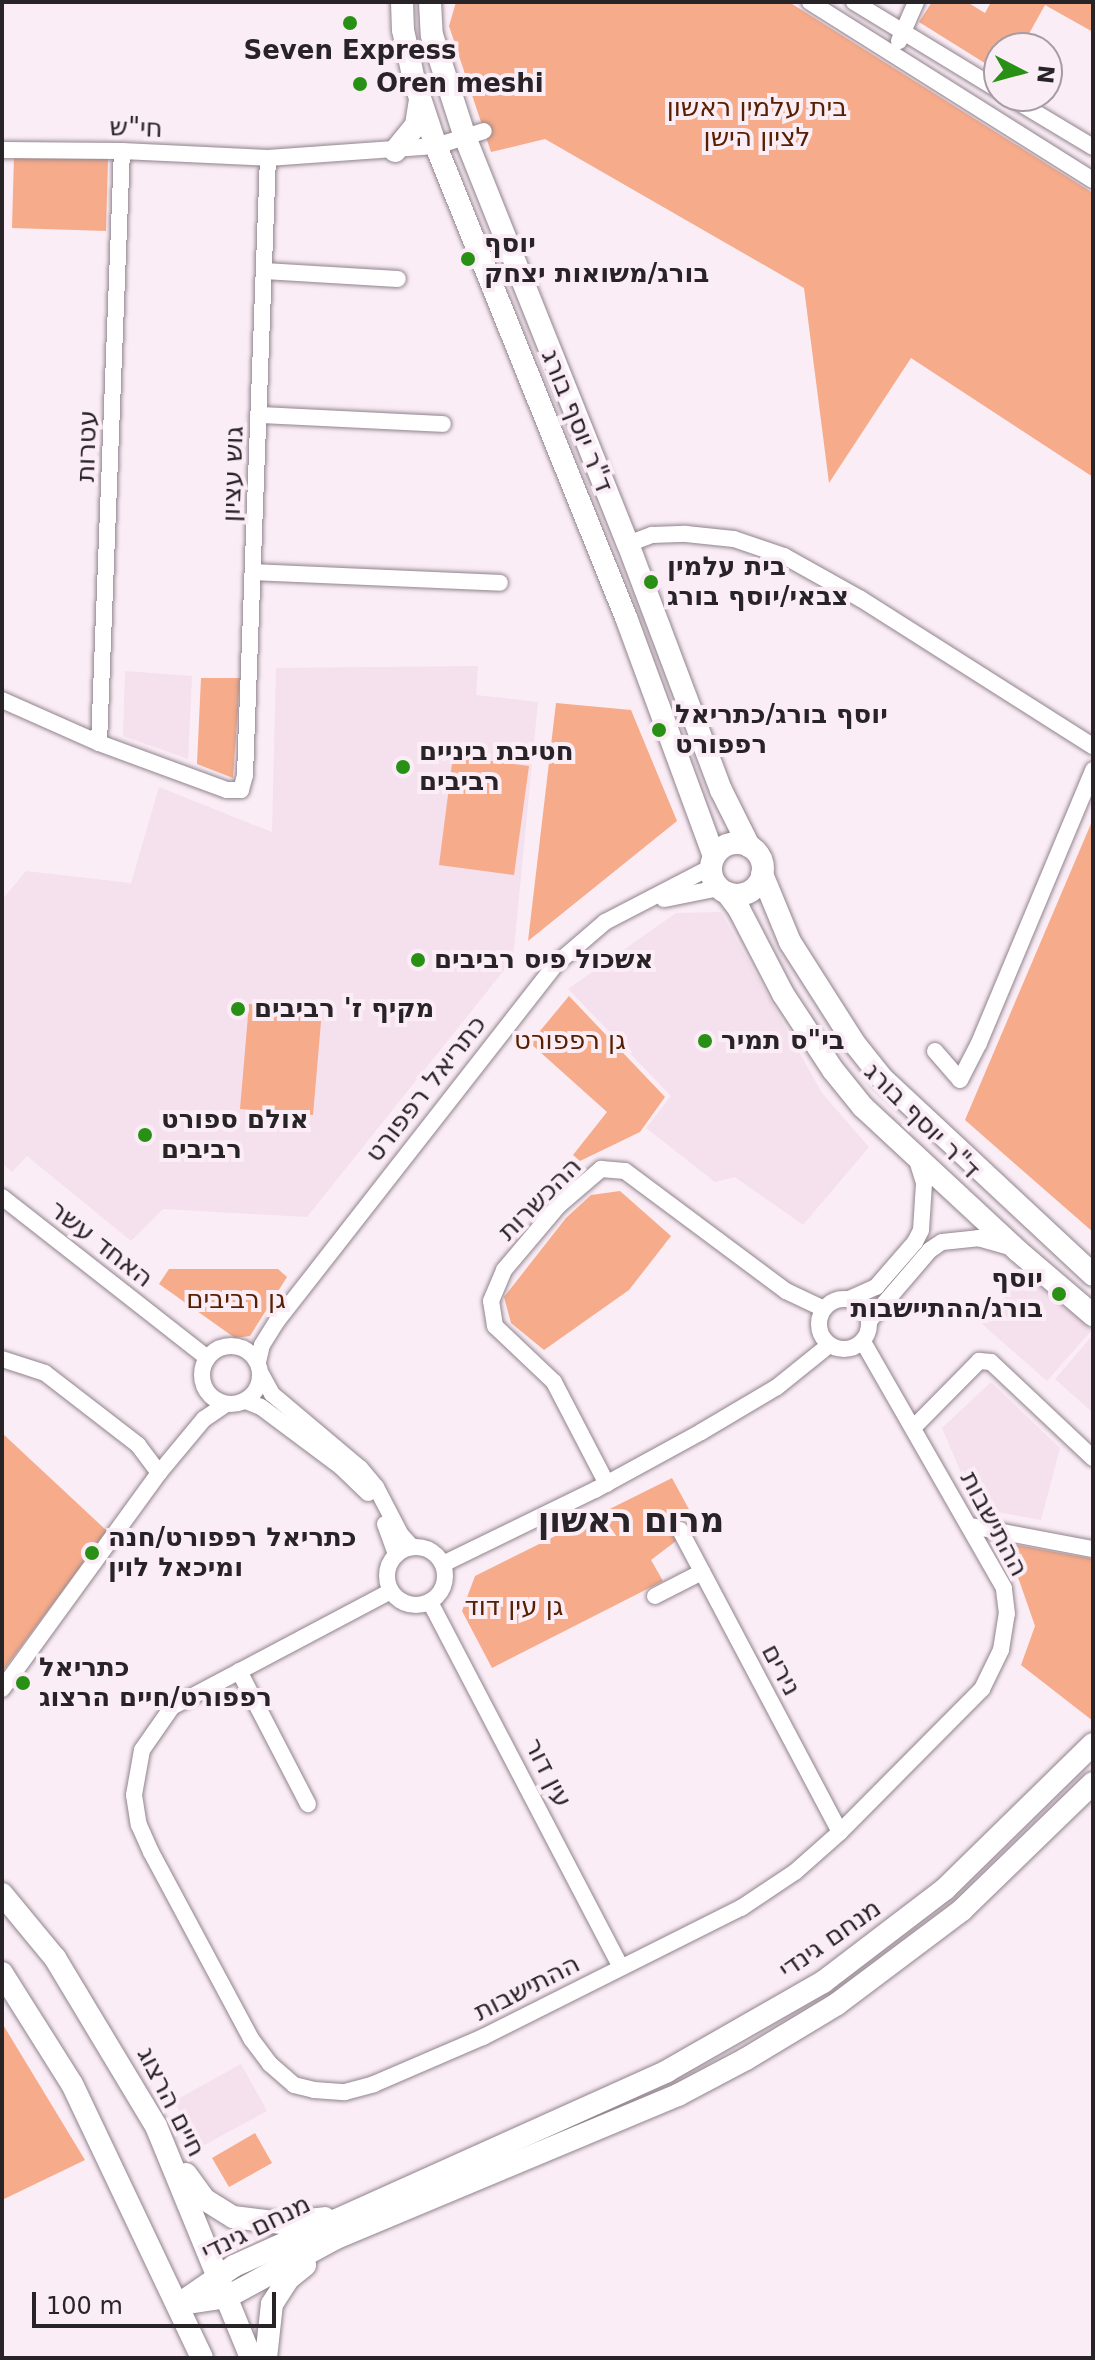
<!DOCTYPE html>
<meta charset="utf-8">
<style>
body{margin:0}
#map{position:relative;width:1095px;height:2360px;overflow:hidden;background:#fbedf6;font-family:"DejaVu Sans","Noto Sans Hebrew",sans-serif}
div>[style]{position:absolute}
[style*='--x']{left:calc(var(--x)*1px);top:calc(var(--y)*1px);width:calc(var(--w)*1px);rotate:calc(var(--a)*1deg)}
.built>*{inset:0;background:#f5e0ed}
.green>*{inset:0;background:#f6ab8a}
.roads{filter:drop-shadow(0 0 2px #90838c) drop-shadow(0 0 2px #90838c)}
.street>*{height:16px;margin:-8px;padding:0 8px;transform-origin:8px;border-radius:8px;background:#fff}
.street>.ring{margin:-8px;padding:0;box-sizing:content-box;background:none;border:16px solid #fff;border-radius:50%}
.secondary>*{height:22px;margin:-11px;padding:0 11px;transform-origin:11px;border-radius:11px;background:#fff}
.secondary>.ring{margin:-11px;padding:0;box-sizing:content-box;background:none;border:22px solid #fff;border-radius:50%}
.dots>*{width:22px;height:22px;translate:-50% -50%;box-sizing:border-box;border:4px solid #fbedf6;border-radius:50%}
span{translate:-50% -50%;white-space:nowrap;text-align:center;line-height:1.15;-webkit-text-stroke:8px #fbedf6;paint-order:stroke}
.poi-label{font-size:26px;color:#282327;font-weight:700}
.left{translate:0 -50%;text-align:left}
.right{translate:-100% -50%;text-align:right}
.park-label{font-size:26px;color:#572002}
.street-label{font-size:26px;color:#282327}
.district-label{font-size:34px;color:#282327;font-weight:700}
.frame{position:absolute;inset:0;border:4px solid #282327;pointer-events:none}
.north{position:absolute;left:983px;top:32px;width:80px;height:80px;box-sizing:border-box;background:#fbedf6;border:2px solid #a79ca3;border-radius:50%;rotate:96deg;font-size:22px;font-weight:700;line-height:32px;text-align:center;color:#282327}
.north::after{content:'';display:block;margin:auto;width:28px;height:36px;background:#289115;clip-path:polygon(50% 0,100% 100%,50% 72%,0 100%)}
.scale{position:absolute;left:32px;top:2292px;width:244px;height:36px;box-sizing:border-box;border:4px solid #282327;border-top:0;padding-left:10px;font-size:24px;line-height:28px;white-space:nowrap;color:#282327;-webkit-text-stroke:6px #fbedf6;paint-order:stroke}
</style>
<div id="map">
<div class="built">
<div style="clip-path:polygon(478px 666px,476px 695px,538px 702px,513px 959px,307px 1217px,163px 1209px,131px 1241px,27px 1156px,12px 1172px,2px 1163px,2px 900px,26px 871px,131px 883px,159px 787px,272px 832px,276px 668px)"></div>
<div style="clip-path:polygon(125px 671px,192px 676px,188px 759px,123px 736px)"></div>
<div style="clip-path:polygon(721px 912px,822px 1093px,869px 1147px,803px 1225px,735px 1177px,715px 1182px,646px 1128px,671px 1096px,568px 989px,676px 913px)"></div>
<div style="clip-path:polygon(1027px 1273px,1092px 1330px,1047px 1381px,982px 1324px)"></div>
<div style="clip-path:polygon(1093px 1335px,1093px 1413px,1055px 1379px)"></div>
<div style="clip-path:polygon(991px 1382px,1060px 1448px,1041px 1520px,976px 1508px,942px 1428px)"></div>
<div style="clip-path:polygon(241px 2064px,267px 2111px,199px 2148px,174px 2101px)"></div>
</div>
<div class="green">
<div style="clip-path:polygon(456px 2px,789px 2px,1093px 193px,1093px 477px,911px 358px,829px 483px,804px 288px,545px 139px,491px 152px,449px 26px)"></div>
<div style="clip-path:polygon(932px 2px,967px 2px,985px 13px,991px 2px,1093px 2px,1093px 32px,1045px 5px,1021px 48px,999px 48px,999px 72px,919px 22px)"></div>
<div style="clip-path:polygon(14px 156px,108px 158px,106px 231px,12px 228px)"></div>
<div style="clip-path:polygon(201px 678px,240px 678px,233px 778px,197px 764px)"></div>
<div style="clip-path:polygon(556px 703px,631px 710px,677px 821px,528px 941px)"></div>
<div style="clip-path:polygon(453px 756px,529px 766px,514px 875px,439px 865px)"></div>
<div style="clip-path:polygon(1093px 819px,1093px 1232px,965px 1120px)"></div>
<div style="clip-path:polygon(569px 996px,665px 1097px,640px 1132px,580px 1161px,573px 1155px,607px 1112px,530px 1043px)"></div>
<div style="clip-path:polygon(249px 1004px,322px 1010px,313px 1115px,240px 1109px)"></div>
<div style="clip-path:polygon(620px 1191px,671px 1236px,629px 1290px,544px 1350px,511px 1323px,504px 1297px,566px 1218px,591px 1195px)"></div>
<div style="clip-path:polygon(169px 1269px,278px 1269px,287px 1277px,250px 1336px,235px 1338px,159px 1284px)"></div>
<div style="clip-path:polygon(2px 1433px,107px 1531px,2px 1672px)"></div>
<div style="clip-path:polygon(672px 1478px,691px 1513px,669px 1524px,676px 1541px,651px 1560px,663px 1581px,492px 1668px,462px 1611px,475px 1576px)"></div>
<div style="clip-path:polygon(996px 1541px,1093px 1559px,1093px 1721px,1021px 1665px,1035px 1626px,1019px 1580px)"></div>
<div style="clip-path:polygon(2px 2023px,85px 2160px,2px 2200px)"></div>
<div style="clip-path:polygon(255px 2133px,272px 2163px,229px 2187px,212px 2158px)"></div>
</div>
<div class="roads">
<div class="street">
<div style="--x:810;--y:2;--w:334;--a:32.2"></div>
<div style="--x:854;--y:2;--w:170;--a:31.3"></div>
<div style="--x:899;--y:41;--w:43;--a:-66.4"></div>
<div style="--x:1008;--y:96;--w:99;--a:31"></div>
<div style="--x:2;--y:150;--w:120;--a:0.5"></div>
<div style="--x:122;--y:151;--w:146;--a:2.7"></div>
<div style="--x:268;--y:158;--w:168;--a:-4.1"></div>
<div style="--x:436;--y:146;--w:50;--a:-17.4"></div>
<div style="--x:264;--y:271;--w:134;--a:3.4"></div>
<div style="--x:259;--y:415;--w:184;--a:2.8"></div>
<div style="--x:628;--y:544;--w:26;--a:-21"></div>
<div style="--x:652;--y:535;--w:34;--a:-2"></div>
<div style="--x:686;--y:534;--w:48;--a:5.9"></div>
<div style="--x:734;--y:539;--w:53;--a:18.8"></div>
<div style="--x:784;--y:556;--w:88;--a:29.2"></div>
<div style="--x:861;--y:599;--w:275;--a:32.4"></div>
<div style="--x:253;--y:572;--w:247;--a:2.5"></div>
<div style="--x:2;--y:700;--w:106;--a:23.9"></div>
<div style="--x:99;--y:743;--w:136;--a:20.2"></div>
<div style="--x:227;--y:790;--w:14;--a:0"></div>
<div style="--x:241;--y:790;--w:16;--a:-75"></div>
<div style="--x:245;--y:775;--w:617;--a:-87.87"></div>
<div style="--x:99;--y:743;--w:592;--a:-87.78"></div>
<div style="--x:664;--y:899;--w:56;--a:-11.3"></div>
<div style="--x:935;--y:1051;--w:38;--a:49"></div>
<div style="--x:960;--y:1080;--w:42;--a:-62.8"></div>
<div style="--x:979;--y:1043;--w:296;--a:-67.3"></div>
<div style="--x:2;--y:1197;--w:261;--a:38.1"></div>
<div class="ring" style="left:819px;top:1299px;width:34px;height:34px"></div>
<div style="--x:849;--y:1299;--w:30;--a:-24"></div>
<div style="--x:876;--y:1287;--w:60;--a:-49.1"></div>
<div style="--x:915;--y:1242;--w:13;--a:-63"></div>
<div style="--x:921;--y:1230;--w:47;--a:-86.3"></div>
<div style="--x:924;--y:1183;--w:24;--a:-107"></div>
<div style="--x:870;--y:1320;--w:92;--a:-49.4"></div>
<div style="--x:930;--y:1250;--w:14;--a:-34"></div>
<div style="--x:942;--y:1242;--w:36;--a:-6"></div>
<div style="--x:978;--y:1238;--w:35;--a:16"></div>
<div class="ring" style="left:202px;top:1346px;width:42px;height:42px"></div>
<div style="--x:2;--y:1359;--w:45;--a:18"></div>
<div style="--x:45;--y:1373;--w:118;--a:37.7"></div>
<div style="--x:138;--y:1445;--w:35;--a:53"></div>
<div style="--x:258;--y:1362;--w:17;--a:-77"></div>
<div style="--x:262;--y:1345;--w:28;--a:-58"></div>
<div style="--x:277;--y:1321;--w:452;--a:-52"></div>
<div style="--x:555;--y:965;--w:66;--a:-40.7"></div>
<div style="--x:605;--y:922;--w:119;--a:-27.4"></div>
<div style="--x:261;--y:1374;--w:23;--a:61"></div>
<div style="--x:272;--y:1394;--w:115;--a:40.1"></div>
<div style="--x:360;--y:1468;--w:25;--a:50"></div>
<div style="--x:376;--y:1487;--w:54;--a:62.5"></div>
<div style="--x:401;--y:1535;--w:16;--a:47"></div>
<div style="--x:246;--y:1401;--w:16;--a:22"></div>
<div style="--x:261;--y:1407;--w:99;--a:36.8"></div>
<div style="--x:340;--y:1466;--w:39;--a:44"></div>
<div style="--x:914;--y:1427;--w:93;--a:-45.4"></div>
<div style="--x:979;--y:1361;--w:12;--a:5"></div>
<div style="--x:991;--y:1362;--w:140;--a:43.3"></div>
<div style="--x:607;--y:1484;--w:115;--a:-117.5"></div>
<div style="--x:554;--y:1382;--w:81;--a:-136.5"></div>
<div style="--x:495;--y:1326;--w:25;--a:-99"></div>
<div style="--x:491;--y:1301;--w:34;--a:-67"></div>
<div style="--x:504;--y:1270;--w:84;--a:-49.8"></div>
<div style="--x:558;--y:1206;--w:57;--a:-40.7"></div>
<div style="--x:601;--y:1169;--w:24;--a:5"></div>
<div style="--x:625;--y:1171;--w:201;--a:36.7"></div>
<div style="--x:786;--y:1291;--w:42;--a:25.3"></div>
<div style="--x:385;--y:1524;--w:33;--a:70"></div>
<div style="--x:971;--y:1526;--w:124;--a:10.7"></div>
<div style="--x:680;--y:1530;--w:342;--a:62.1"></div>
<div class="ring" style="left:387px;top:1547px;width:42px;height:42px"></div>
<div style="--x:443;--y:1564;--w:169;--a:-26"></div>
<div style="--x:595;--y:1490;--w:121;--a:-28.7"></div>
<div style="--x:701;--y:1432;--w:88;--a:-30.6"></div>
<div style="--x:777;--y:1387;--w:67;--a:-38.9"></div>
<div style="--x:391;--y:1591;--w:248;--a:152.1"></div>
<div style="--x:172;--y:1707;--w:52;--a:124.9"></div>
<div style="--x:142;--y:1750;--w:46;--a:100.1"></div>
<div style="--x:134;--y:1795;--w:30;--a:81"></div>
<div style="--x:139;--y:1825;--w:30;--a:66"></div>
<div style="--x:151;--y:1852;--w:213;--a:61.8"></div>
<div style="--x:252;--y:2040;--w:30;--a:53"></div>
<div style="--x:270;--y:2064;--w:32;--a:41"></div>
<div style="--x:294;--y:2085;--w:21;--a:14"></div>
<div style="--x:314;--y:2090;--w:31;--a:4"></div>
<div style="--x:345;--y:2092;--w:30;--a:-15"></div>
<div style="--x:374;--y:2084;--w:119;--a:-23.3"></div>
<div style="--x:483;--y:2037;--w:288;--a:-26.6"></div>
<div style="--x:741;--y:1908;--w:65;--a:-33.7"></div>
<div style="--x:795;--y:1872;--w:60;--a:-41.6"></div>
<div style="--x:840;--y:1832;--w:202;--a:-45.2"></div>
<div style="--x:982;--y:1689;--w:43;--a:-64"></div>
<div style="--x:1001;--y:1650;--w:36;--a:-81"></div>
<div style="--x:1007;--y:1614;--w:26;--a:-97"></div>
<div style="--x:1004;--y:1588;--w:284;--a:-119.8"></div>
<div style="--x:655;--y:1596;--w:53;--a:-27.1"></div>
<div style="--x:430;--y:1602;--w:412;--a:62.4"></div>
<div style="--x:239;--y:1671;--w:150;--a:62.6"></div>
<div style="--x:2;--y:1689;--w:267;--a:-54"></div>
<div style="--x:159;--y:1473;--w:70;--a:-50.2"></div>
<div style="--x:204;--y:1419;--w:27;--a:-34"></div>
</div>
<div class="secondary">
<div style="--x:402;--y:2;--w:28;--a:88"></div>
<div style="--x:403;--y:30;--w:51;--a:77.6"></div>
<div style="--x:414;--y:80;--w:70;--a:71.6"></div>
<div style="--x:436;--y:146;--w:511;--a:68.05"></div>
<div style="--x:627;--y:620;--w:252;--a:69.8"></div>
<div style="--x:430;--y:2;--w:33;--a:87"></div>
<div style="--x:432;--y:35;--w:107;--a:72.1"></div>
<div style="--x:465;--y:137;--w:438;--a:68.2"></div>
<div style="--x:628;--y:544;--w:263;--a:69.3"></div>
<div style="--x:721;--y:790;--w:63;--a:63.4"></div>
<div style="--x:395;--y:151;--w:33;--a:-51"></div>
<div style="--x:416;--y:125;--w:24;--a:-81"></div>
<div class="ring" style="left:711px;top:843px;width:30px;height:30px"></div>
<div style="--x:762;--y:874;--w:74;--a:67.6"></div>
<div style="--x:790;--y:942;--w:121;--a:57.5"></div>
<div style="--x:855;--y:1044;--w:43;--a:51.5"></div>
<div style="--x:882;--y:1078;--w:289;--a:43"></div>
<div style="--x:727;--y:893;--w:20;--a:53"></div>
<div style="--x:739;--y:909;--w:96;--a:62.6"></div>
<div style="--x:783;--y:994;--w:91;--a:56.7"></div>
<div style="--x:833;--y:1070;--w:48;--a:51"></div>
<div style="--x:863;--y:1107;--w:212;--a:42.9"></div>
<div style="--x:1018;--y:1251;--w:99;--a:40.5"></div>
<div style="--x:2;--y:1894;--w:83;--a:50.4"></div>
<div style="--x:55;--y:1958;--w:196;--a:59"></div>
<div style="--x:156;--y:2126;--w:251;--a:67.7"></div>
<div style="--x:2;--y:1973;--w:131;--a:57.8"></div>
<div style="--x:72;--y:2084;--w:303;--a:64.6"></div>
<div style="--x:186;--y:2174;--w:31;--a:54"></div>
<div style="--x:204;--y:2199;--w:34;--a:32"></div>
<div style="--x:233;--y:2217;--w:49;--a:7"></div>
<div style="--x:282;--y:2223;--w:43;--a:-6.6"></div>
<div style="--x:179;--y:2304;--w:67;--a:-34.6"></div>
<div style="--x:234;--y:2266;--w:475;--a:-24.2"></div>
<div style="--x:667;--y:2071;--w:180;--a:-29.7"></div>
<div style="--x:823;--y:1982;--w:153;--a:-37.3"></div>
<div style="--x:945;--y:1889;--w:207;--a:-44.4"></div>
<div style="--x:180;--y:2304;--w:48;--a:-8.5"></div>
<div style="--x:227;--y:2297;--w:124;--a:-28.4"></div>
<div style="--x:336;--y:2238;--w:371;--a:-22.7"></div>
<div style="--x:678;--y:2095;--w:77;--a:-27.9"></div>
<div style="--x:746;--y:2059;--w:106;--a:-31.1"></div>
<div style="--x:837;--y:2004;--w:156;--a:-36.9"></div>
<div style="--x:962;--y:1910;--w:182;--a:-44.1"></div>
<div style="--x:266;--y:2358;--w:54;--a:-83.7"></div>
<div style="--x:272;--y:2304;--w:30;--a:-57"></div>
<div style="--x:288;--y:2279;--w:22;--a:-39"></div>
</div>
</div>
<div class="dots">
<div style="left:350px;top:23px;background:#289115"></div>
<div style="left:360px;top:84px;background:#289115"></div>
<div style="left:468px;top:259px;background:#289115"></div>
<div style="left:651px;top:582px;background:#289115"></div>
<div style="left:659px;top:730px;background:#289115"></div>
<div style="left:403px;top:767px;background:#289115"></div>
<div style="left:418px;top:960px;background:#289115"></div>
<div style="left:238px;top:1009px;background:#289115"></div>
<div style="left:705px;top:1041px;background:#289115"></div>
<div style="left:145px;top:1135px;background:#289115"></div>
<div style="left:1059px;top:1294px;background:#289115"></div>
<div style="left:92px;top:1553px;background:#289115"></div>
<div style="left:23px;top:1683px;background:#289115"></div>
</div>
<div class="poi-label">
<span style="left:350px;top:51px">Seven Express</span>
<span class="left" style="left:376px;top:84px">Oren meshi</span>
<span class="left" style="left:484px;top:259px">יוסף<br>בורג/משואות יצחק</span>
<span class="left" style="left:667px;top:582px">בית עלמין<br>צבאי/יוסף בורג</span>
<span class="left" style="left:675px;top:730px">יוסף בורג/כתריאל<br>רפפורט</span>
<span class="left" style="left:419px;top:767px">חטיבת ביניים<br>רביבים</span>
<span class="left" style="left:434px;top:960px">אשכול פיס רביבים</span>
<span class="left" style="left:254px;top:1009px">מקיף ז' רביבים</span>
<span class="left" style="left:721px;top:1041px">בי"ס תמיר</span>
<span class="left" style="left:161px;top:1135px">אולם ספורט<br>רביבים</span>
<span class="right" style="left:1043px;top:1294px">יוסף<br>בורג/ההתיישבות</span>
<span class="left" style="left:108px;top:1553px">כתריאל רפפורט/חנה<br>ומיכאל לוין</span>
<span class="left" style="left:39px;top:1683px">כתריאל<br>רפפורט/חיים הרצוג</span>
</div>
<div class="park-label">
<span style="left:757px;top:123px">בית עלמין ראשון<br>לציון הישן</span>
<span style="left:570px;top:1041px">גן רפפורט</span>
<span style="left:236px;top:1300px">גן רביבים</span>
<span style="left:514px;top:1607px">גן עין דוד</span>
</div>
<div class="street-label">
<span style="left:136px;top:128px;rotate:2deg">חי"ש</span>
<span style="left:577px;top:421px;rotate:68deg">ד"ר יוסף בורג</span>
<span style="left:87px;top:446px;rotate:-88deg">עטרות</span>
<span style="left:233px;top:474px;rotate:-88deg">גוש עציון</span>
<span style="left:426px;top:1089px;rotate:-52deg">כתריאל רפפורט</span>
<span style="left:922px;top:1121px;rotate:45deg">ד"ר יוסף בורג</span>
<span style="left:540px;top:1199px;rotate:-45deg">ההכשרות</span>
<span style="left:101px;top:1244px;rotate:38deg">האחד עשר</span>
<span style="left:994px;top:1524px;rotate:62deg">ההתישבות</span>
<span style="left:781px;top:1670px;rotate:62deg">נירים</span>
<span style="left:548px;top:1773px;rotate:63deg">עין דור</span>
<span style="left:830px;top:1939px;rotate:-35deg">מנחם גינדי</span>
<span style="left:527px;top:1988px;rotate:-27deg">ההתישבות</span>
<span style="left:171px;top:2102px;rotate:63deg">חיים הרצוג</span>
<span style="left:256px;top:2228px;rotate:-26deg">מנחם גינדי</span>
</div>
<div class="district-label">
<span style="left:631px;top:1521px">מרום ראשון</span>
</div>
<div class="frame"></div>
<div class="north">N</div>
<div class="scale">100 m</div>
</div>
